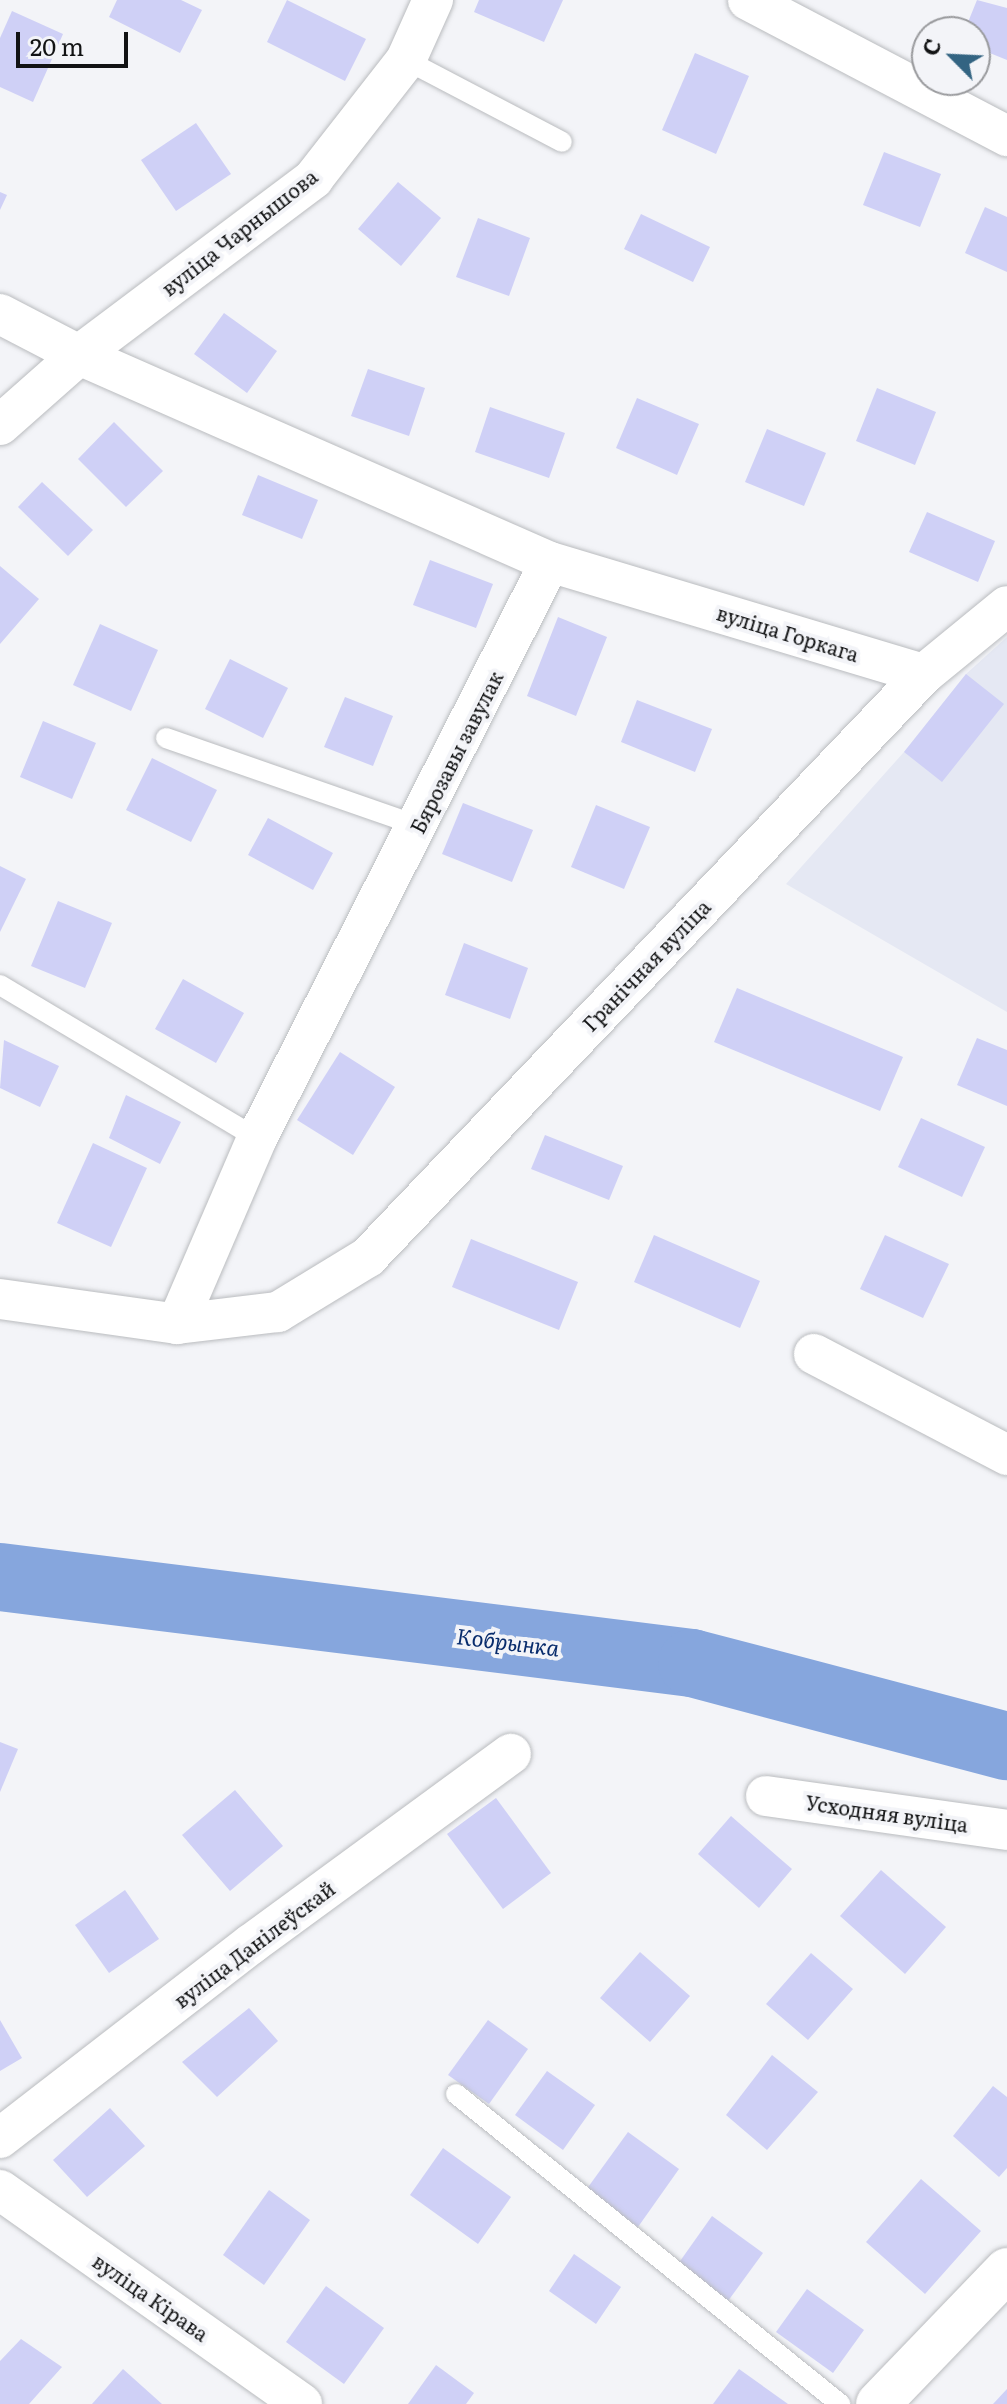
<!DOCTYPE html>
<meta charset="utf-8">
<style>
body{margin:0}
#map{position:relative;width:1007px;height:2404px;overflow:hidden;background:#f3f4f8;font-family:Literata,serif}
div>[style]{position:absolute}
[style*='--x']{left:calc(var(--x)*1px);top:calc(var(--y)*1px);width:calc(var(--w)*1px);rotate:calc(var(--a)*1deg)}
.built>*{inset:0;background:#e5e8f3}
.river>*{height:68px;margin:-34px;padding:0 34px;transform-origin:34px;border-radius:34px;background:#86a6dd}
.building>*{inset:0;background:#cfd0f6}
.roads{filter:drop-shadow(0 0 2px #babcbf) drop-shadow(0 0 2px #babcbf)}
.lane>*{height:20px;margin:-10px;padding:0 10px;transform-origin:10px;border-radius:10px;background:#fff}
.street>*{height:40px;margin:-20px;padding:0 20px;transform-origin:20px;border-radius:20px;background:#fff}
.secondary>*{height:44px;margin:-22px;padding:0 22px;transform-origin:22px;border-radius:22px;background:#fff}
span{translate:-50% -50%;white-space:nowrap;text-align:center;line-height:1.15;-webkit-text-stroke:8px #f3f4f8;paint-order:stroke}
.street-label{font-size:20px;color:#121314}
.water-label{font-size:22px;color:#082c6c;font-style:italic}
.north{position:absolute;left:911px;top:16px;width:80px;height:80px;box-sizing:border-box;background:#f3f4f8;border:2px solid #999a9d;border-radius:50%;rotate:294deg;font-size:22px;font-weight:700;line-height:32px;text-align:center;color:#121314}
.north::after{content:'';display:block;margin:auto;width:28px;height:36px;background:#336482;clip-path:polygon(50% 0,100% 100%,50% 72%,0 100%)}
.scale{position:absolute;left:16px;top:32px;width:112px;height:36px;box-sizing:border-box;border:4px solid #121314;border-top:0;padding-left:10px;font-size:24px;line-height:28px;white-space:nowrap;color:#121314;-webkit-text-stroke:6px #f3f4f8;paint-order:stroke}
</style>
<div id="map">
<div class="built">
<div style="clip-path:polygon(1007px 637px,1007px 1012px,786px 884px,904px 752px,966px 674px)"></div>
</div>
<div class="river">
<div style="--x:0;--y:1577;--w:697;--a:7.08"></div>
<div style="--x:692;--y:1663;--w:326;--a:14.8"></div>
</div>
<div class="building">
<div style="clip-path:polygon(117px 0,181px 0,202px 10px,180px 53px,109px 17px)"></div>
<div style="clip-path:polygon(287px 0,366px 39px,345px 81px,267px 42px)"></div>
<div style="clip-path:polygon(479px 0,563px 0,544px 42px,474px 12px)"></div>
<div style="clip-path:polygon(977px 0,1007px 8px,1007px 60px,975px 47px,975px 32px,964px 32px)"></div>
<div style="clip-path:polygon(12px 11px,63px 34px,33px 102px,0 87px,0 38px)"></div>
<div style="clip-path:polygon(695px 53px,749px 76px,716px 154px,662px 130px)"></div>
<div style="clip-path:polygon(196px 123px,231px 174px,176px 211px,141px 160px)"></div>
<div style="clip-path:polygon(884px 152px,941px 174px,920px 227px,863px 205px)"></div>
<div style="clip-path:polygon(398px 182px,441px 218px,401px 266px,358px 229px)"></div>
<div style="clip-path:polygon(0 192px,7px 195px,0 210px)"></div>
<div style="clip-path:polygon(985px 207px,1007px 217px,1007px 272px,965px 253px)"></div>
<div style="clip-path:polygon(641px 214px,710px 247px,693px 282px,624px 249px)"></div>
<div style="clip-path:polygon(478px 218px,530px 238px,509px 296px,456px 277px)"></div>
<div style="clip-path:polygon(224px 313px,277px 351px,247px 393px,194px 354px)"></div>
<div style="clip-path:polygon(368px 369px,425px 388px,409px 436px,351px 416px)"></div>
<div style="clip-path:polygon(877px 388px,936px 412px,915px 465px,856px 441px)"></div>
<div style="clip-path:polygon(637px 398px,699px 424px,677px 475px,616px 448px)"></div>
<div style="clip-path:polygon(490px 407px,565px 433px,549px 478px,475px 452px)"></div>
<div style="clip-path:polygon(114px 422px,163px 471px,126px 507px,78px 459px)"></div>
<div style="clip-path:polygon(767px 429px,826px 453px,804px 506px,745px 482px)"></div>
<div style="clip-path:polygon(258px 475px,318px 500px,302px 539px,242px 515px)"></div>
<div style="clip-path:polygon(42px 482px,93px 530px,68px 556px,18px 507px)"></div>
<div style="clip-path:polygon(927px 512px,995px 541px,978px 582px,909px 552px)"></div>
<div style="clip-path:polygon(430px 560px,493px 584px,476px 628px,413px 605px)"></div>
<div style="clip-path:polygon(0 566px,39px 599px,0 644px)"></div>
<div style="clip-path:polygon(558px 617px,607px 637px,576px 716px,527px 696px)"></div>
<div style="clip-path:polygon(100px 624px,158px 650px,131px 711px,73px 685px)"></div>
<div style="clip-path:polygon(230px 659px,288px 688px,263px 738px,205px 709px)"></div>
<div style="clip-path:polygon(966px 674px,1004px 704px,942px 782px,904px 752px)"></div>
<div style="clip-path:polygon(345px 697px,393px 716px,373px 766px,324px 747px)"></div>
<div style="clip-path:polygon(637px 700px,712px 729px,695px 772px,621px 742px)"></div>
<div style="clip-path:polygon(43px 721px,96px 743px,72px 799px,20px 777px)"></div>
<div style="clip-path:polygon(152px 758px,217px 790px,191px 842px,126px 810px)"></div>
<div style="clip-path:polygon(463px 803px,533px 830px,512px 882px,442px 854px)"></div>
<div style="clip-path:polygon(596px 805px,650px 827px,624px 889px,571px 867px)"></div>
<div style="clip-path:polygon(268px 818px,333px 853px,313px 890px,248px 855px)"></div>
<div style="clip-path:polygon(0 866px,26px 879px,0 932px)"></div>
<div style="clip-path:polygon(58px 901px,112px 923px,85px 988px,31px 966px)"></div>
<div style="clip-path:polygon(464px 943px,528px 968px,510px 1019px,445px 995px)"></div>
<div style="clip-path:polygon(183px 979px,244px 1013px,216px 1063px,155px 1029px)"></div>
<div style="clip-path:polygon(737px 988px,903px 1057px,880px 1111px,714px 1042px)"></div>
<div style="clip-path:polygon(977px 1038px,1007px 1050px,1007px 1106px,957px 1085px)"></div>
<div style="clip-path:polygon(4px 1040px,59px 1066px,40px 1107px,0 1088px)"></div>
<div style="clip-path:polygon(340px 1052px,395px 1087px,353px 1155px,297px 1120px)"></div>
<div style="clip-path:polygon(126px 1095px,181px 1122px,160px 1164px,109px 1138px)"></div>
<div style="clip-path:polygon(921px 1118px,985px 1147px,962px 1197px,898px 1167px)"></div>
<div style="clip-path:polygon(545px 1135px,623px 1166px,609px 1200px,531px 1169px)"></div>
<div style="clip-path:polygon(93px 1143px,147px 1168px,111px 1247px,57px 1223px)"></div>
<div style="clip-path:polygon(654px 1235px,760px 1281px,740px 1328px,634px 1282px)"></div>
<div style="clip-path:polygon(885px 1235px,949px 1264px,923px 1318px,860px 1289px)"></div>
<div style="clip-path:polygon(471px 1239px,578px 1282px,559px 1330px,452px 1287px)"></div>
<div style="clip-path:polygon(0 1742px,18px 1749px,0 1792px)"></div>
<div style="clip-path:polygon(235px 1790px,283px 1846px,230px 1891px,182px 1835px)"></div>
<div style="clip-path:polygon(496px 1798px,551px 1873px,503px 1909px,447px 1834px)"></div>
<div style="clip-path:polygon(731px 1816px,792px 1869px,759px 1908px,698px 1854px)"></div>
<div style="clip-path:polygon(881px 1870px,946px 1927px,905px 1974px,840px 1916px)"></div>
<div style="clip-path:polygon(125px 1890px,159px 1939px,109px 1973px,75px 1925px)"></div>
<div style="clip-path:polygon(640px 1952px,690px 1996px,650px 2042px,600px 1998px)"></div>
<div style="clip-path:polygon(811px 1953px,853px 1989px,808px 2040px,766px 2004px)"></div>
<div style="clip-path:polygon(249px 2008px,278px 2041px,217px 2097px,182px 2062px)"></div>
<div style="clip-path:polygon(0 2020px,22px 2058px,0 2071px)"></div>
<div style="clip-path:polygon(488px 2020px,528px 2049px,489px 2104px,448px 2075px)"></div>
<div style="clip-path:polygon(772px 2055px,818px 2092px,767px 2150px,726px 2115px)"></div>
<div style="clip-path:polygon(547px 2071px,595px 2105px,563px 2150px,515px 2115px)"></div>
<div style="clip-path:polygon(993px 2086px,1007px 2097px,1007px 2168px,999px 2177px,953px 2136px)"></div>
<div style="clip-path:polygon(110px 2108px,145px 2146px,87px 2197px,53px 2160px)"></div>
<div style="clip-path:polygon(628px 2132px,679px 2169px,638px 2227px,586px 2190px)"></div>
<div style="clip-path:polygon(443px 2148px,511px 2197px,478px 2244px,410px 2195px)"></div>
<div style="clip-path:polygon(921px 2179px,981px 2231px,925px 2294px,866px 2242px)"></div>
<div style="clip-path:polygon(269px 2190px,310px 2220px,264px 2285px,223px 2255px)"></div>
<div style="clip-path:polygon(712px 2216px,763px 2253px,728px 2301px,678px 2264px)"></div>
<div style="clip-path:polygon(574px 2254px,621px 2287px,596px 2324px,549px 2291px)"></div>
<div style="clip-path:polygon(326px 2286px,384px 2328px,344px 2384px,286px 2342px)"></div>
<div style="clip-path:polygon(807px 2289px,864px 2330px,833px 2373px,776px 2332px)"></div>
<div style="clip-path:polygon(21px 2339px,62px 2367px,29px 2404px,0 2404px,0 2361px)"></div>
<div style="clip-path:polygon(436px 2365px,474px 2393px,466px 2404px,408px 2404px)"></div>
<div style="clip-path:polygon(123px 2369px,162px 2404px,92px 2404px)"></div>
<div style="clip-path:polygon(739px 2369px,788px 2404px,713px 2404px)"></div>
<div style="clip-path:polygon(1007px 2389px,1007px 2404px,993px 2404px)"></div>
</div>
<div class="roads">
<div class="lane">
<div style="--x:406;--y:60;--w:176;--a:27.7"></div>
<div style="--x:166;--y:738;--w:268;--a:19.2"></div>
<div style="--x:0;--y:985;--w:299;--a:30.8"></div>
<div style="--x:456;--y:2094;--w:494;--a:38.9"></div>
</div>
<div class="street">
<div style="--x:748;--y:0;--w:293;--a:27.7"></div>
<div style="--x:0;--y:314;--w:89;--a:27.4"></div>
<div style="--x:79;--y:355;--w:514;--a:23.73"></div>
<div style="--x:550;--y:562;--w:390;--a:16.7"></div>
<div style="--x:924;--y:674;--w:107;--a:-39.3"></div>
<div style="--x:0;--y:425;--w:106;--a:-41.5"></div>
<div style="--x:79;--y:355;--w:293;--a:-36.9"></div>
<div style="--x:313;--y:179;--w:151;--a:-52"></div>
<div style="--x:406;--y:60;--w:66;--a:-65.8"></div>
<div style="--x:0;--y:1299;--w:179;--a:8"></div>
<div style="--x:177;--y:1324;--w:102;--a:-6.8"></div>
<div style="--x:278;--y:1312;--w:105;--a:-31.4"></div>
<div style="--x:368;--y:1257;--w:806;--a:-46.36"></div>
<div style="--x:177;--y:1324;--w:202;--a:-66.7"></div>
<div style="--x:257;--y:1138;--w:646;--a:-63.04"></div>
<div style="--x:814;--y:1354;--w:218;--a:27.6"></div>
<div style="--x:766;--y:1796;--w:243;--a:8"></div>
<div style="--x:0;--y:2138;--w:317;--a:-37.7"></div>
<div style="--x:251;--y:1944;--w:322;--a:-36.2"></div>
<div style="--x:0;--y:2190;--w:370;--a:35.3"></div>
</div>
<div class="secondary">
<div style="--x:878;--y:2404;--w:186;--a:-46.1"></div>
</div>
</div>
<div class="street-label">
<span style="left:239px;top:232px;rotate:-38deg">вуліца Чарнышова</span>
<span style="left:788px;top:633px;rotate:17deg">вуліца Горкага</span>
<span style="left:456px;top:752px;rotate:-63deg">Бярозавы завулак</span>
<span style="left:646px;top:965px;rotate:-46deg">Гранічная вуліца</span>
<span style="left:887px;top:1813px;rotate:8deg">Усходняя вуліца</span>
<span style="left:254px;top:1944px;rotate:-37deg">вуліца Данілеўскай</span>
<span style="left:151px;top:2297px;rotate:35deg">вуліца Кірава</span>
</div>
<div class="water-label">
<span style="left:508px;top:1641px;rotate:7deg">Кобрынка</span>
</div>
<div class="north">С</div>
<div class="scale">20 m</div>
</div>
